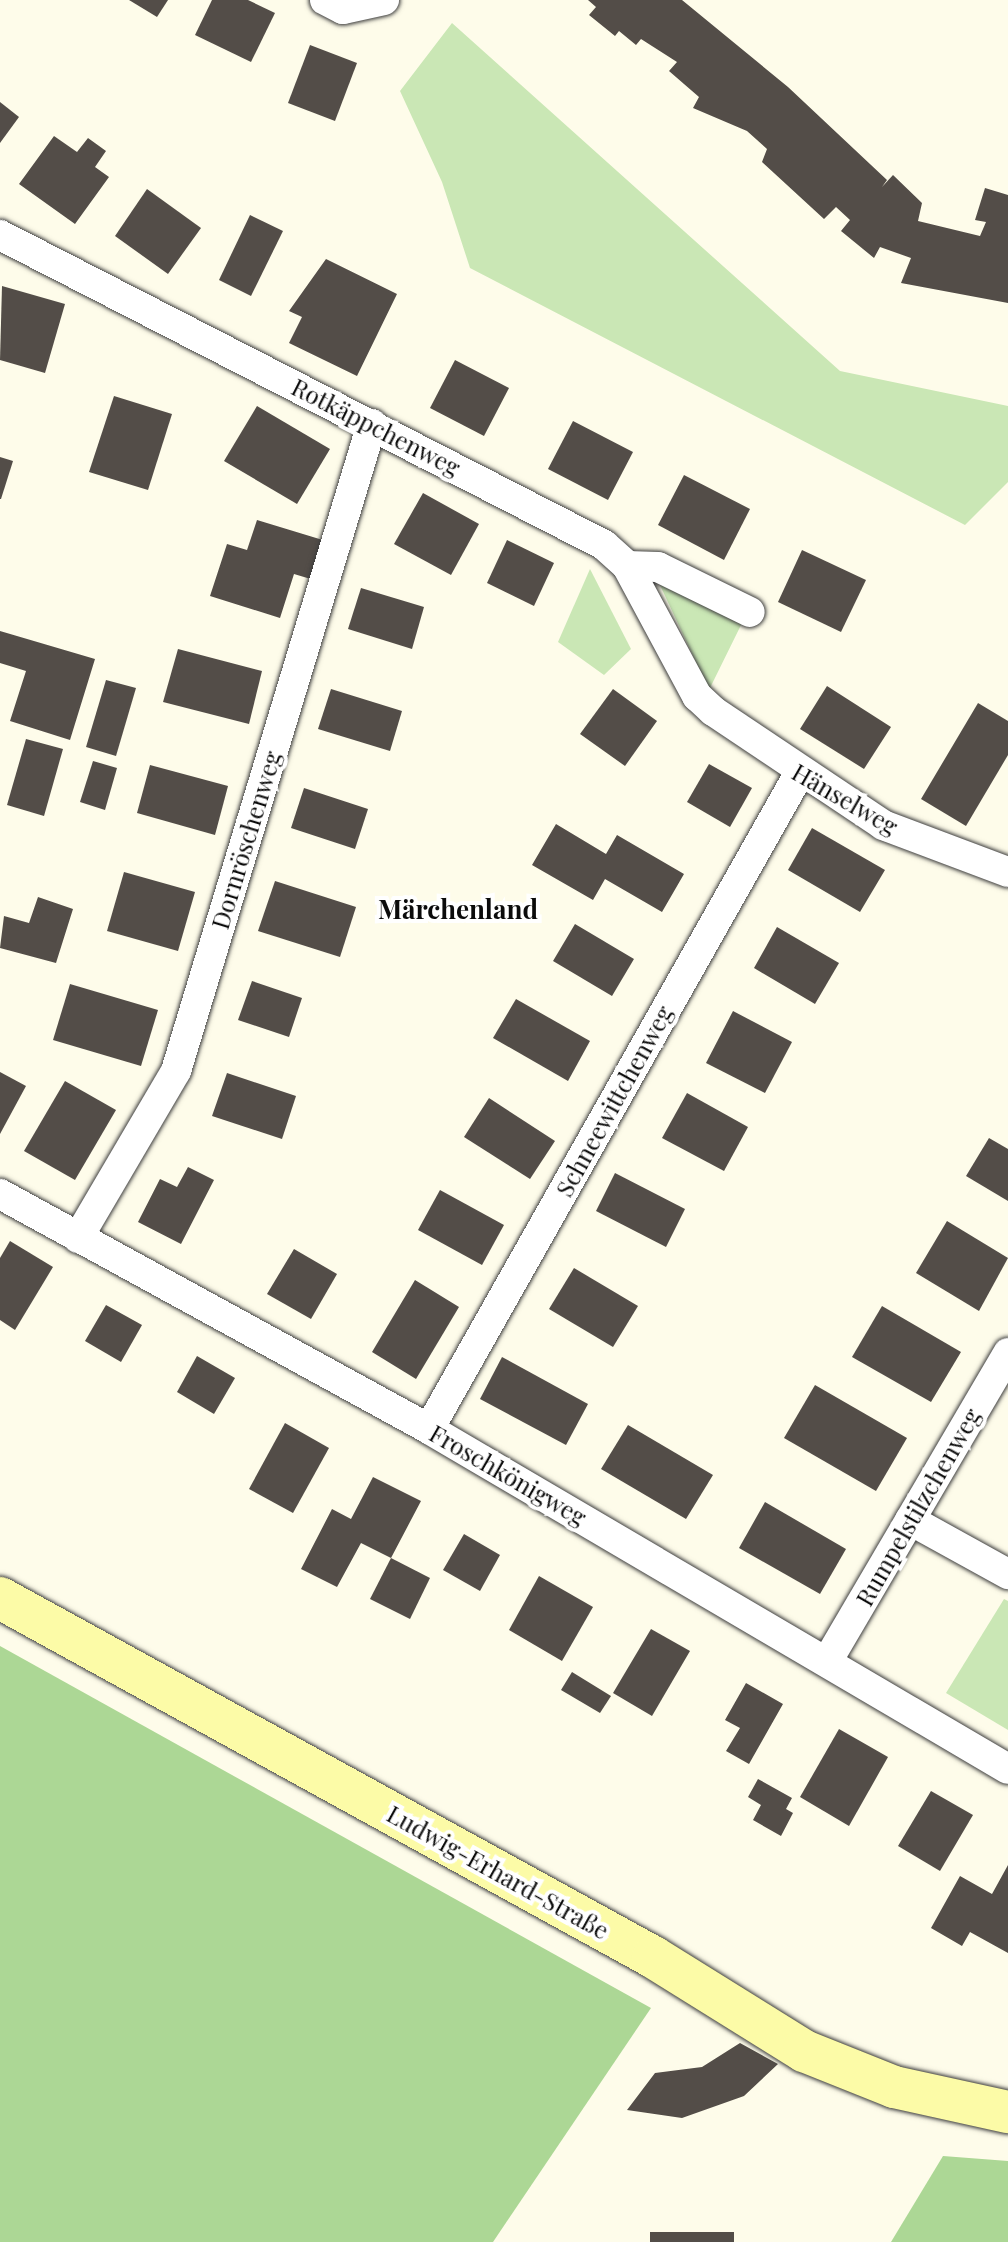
<!DOCTYPE html>
<meta charset="utf-8">
<style>
body{margin:0}
#map{position:relative;width:1008px;height:2242px;overflow:hidden;background:#fefcea;font-family:"Playfair Display",serif}
div>[style]{position:absolute}
[style*='--x']{left:calc(var(--x)*1px);top:calc(var(--y)*1px);width:calc(var(--w)*1px);rotate:calc(var(--a)*1deg)}
.green>*{inset:0;background:#cae7b5}
.forest>*{inset:0;background:#acd795}
.building>*{inset:0;background:#534d48}
.roads{filter:drop-shadow(0 0 2px #3e3e3e) drop-shadow(0 0 2px #3e3e3e)}
.minor>*{height:30px;margin:-15px;padding:0 15px;transform-origin:15px;border-radius:15px;background:#fff}
.secondary>*{height:42px;margin:-21px;padding:0 21px;transform-origin:21px;border-radius:21px;background:#fcfba7}
span{translate:-50% -50%;white-space:nowrap;text-align:center;line-height:1.15;-webkit-text-stroke:8px #fff;paint-order:stroke}
.street-label{font-size:24px;color:#0b0b0b}
.neighbourhood-label{font-size:26px;color:#0b0b0b;font-weight:700}
</style>
<div id="map">
<div class="green">
<div style="clip-path:polygon(452px 23px,840px 371px,1008px 406px,1008px 482px,965px 525px,470px 268px,442px 182px,400px 91px)"></div>
<div style="clip-path:polygon(590px 569px,631px 649px,604px 675px,558px 642px)"></div>
<div style="clip-path:polygon(659px 583px,743px 621px,709px 690px,695px 660px)"></div>
<div style="clip-path:polygon(1004px 1599px,1008px 1601px,1008px 1730px,946px 1693px)"></div>
</div>
<div class="forest">
<div style="clip-path:polygon(0 1646px,651px 2008px,493px 2242px,0 2242px)"></div>
<div style="clip-path:polygon(943px 2156px,1008px 2161px,1008px 2242px,891px 2242px)"></div>
</div>
<div class="building">
<div style="clip-path:polygon(129px 0,168px 0,157px 17px)"></div>
<div style="clip-path:polygon(212px 0,248px 0,275px 13px,251px 62px,195px 35px)"></div>
<div style="clip-path:polygon(588px 0,682px 0,788px 87px,887px 180px,882px 187px,893px 175px,922px 203px,918px 221px,980px 236px,986px 222px,975px 220px,985px 188px,1008px 195px,1008px 303px,901px 283px,911px 258px,880px 247px,874px 258px,841px 231px,850px 220px,836px 207px,824px 219px,762px 162px,767px 149px,747px 131px,693px 108px,699px 97px,669px 71px,677px 62px,641px 39px,636px 45px,619px 31px,615px 36px,589px 15px,596px 7px)"></div>
<div style="clip-path:polygon(310px 45px,357px 63px,335px 121px,288px 103px)"></div>
<div style="clip-path:polygon(0 102px,19px 117px,0 143px)"></div>
<div style="clip-path:polygon(54px 136px,77px 152px,88px 138px,106px 151px,95px 167px,109px 177px,75px 224px,19px 184px)"></div>
<div style="clip-path:polygon(147px 189px,201px 228px,168px 274px,115px 236px)"></div>
<div style="clip-path:polygon(250px 215px,283px 231px,251px 296px,219px 280px)"></div>
<div style="clip-path:polygon(326px 259px,397px 294px,357px 376px,289px 343px,302px 317px,289px 311px)"></div>
<div style="clip-path:polygon(2px 286px,65px 304px,45px 373px,0 360px)"></div>
<div style="clip-path:polygon(455px 360px,509px 388px,484px 436px,430px 408px)"></div>
<div style="clip-path:polygon(114px 396px,172px 414px,148px 490px,89px 472px)"></div>
<div style="clip-path:polygon(257px 406px,330px 449px,297px 504px,224px 461px)"></div>
<div style="clip-path:polygon(573px 421px,633px 452px,608px 500px,548px 469px)"></div>
<div style="clip-path:polygon(0 457px,13px 461px,1px 499px,0 499px)"></div>
<div style="clip-path:polygon(684px 475px,750px 509px,724px 560px,658px 525px)"></div>
<div style="clip-path:polygon(423px 493px,479px 524px,451px 575px,394px 544px)"></div>
<div style="clip-path:polygon(257px 520px,326px 541px,314px 580px,294px 574px,280px 618px,210px 596px,227px 544px,247px 550px)"></div>
<div style="clip-path:polygon(507px 540px,554px 563px,534px 606px,487px 583px)"></div>
<div style="clip-path:polygon(802px 550px,866px 580px,841px 632px,778px 602px)"></div>
<div style="clip-path:polygon(361px 588px,424px 607px,412px 649px,348px 629px)"></div>
<div style="clip-path:polygon(0 631px,95px 659px,70px 740px,10px 721px,26px 671px,0 663px)"></div>
<div style="clip-path:polygon(178px 649px,262px 671px,249px 724px,163px 702px)"></div>
<div style="clip-path:polygon(106px 680px,136px 688px,116px 756px,86px 747px)"></div>
<div style="clip-path:polygon(827px 686px,891px 727px,864px 769px,800px 729px)"></div>
<div style="clip-path:polygon(331px 689px,402px 711px,390px 751px,318px 729px)"></div>
<div style="clip-path:polygon(613px 689px,657px 721px,625px 766px,580px 734px)"></div>
<div style="clip-path:polygon(978px 703px,1008px 721px,1008px 755px,966px 826px,921px 799px)"></div>
<div style="clip-path:polygon(26px 739px,63px 749px,44px 816px,7px 805px)"></div>
<div style="clip-path:polygon(93px 761px,117px 768px,105px 810px,80px 802px)"></div>
<div style="clip-path:polygon(709px 764px,752px 788px,730px 827px,687px 802px)"></div>
<div style="clip-path:polygon(150px 765px,228px 786px,215px 835px,137px 813px)"></div>
<div style="clip-path:polygon(304px 788px,368px 809px,355px 849px,291px 828px)"></div>
<div style="clip-path:polygon(556px 824px,606px 854px,617px 835px,684px 874px,662px 912px,605px 879px,593px 900px,532px 865px)"></div>
<div style="clip-path:polygon(812px 828px,885px 870px,860px 912px,788px 870px)"></div>
<div style="clip-path:polygon(124px 872px,195px 892px,178px 951px,107px 931px)"></div>
<div style="clip-path:polygon(275px 881px,356px 907px,340px 957px,258px 931px)"></div>
<div style="clip-path:polygon(38px 897px,73px 909px,56px 963px,0 948px,4px 916px,29px 923px)"></div>
<div style="clip-path:polygon(575px 924px,634px 959px,612px 996px,553px 961px)"></div>
<div style="clip-path:polygon(777px 927px,839px 963px,815px 1004px,754px 968px)"></div>
<div style="clip-path:polygon(252px 981px,302px 998px,289px 1037px,238px 1020px)"></div>
<div style="clip-path:polygon(70px 984px,158px 1010px,141px 1066px,53px 1040px)"></div>
<div style="clip-path:polygon(516px 999px,590px 1041px,568px 1081px,493px 1038px)"></div>
<div style="clip-path:polygon(733px 1011px,792px 1042px,765px 1093px,706px 1063px)"></div>
<div style="clip-path:polygon(0 1072px,26px 1086px,0 1134px)"></div>
<div style="clip-path:polygon(227px 1073px,296px 1096px,282px 1139px,212px 1116px)"></div>
<div style="clip-path:polygon(65px 1081px,116px 1110px,75px 1180px,24px 1151px)"></div>
<div style="clip-path:polygon(687px 1093px,748px 1127px,724px 1171px,662px 1138px)"></div>
<div style="clip-path:polygon(489px 1098px,555px 1141px,530px 1179px,464px 1137px)"></div>
<div style="clip-path:polygon(989px 1138px,1008px 1149px,1008px 1201px,966px 1176px)"></div>
<div style="clip-path:polygon(188px 1167px,214px 1180px,181px 1244px,138px 1222px,160px 1179px,177px 1187px)"></div>
<div style="clip-path:polygon(615px 1173px,685px 1209px,666px 1247px,596px 1211px)"></div>
<div style="clip-path:polygon(440px 1190px,504px 1225px,482px 1265px,418px 1230px)"></div>
<div style="clip-path:polygon(947px 1221px,1008px 1258px,979px 1311px,916px 1273px)"></div>
<div style="clip-path:polygon(10px 1241px,53px 1267px,15px 1330px,0 1320px,0 1258px)"></div>
<div style="clip-path:polygon(294px 1249px,337px 1274px,311px 1319px,267px 1294px)"></div>
<div style="clip-path:polygon(574px 1268px,638px 1306px,613px 1347px,549px 1309px)"></div>
<div style="clip-path:polygon(415px 1280px,459px 1307px,416px 1379px,372px 1352px)"></div>
<div style="clip-path:polygon(106px 1305px,142px 1325px,121px 1362px,85px 1341px)"></div>
<div style="clip-path:polygon(882px 1306px,961px 1352px,931px 1402px,852px 1357px)"></div>
<div style="clip-path:polygon(197px 1356px,235px 1378px,214px 1414px,177px 1392px)"></div>
<div style="clip-path:polygon(502px 1357px,588px 1404px,566px 1445px,480px 1399px)"></div>
<div style="clip-path:polygon(815px 1385px,907px 1438px,876px 1491px,784px 1438px)"></div>
<div style="clip-path:polygon(285px 1423px,329px 1448px,293px 1513px,249px 1489px)"></div>
<div style="clip-path:polygon(628px 1425px,713px 1475px,686px 1519px,601px 1469px)"></div>
<div style="clip-path:polygon(373px 1477px,421px 1501px,391px 1558px,361px 1543px,337px 1587px,301px 1569px,332px 1509px,351px 1519px)"></div>
<div style="clip-path:polygon(765px 1502px,846px 1549px,820px 1594px,739px 1548px)"></div>
<div style="clip-path:polygon(464px 1534px,500px 1555px,480px 1591px,443px 1570px)"></div>
<div style="clip-path:polygon(391px 1558px,430px 1578px,410px 1619px,370px 1599px)"></div>
<div style="clip-path:polygon(539px 1576px,593px 1607px,562px 1661px,509px 1630px)"></div>
<div style="clip-path:polygon(651px 1629px,690px 1651px,652px 1716px,613px 1693px)"></div>
<div style="clip-path:polygon(572px 1672px,611px 1696px,600px 1713px,561px 1690px)"></div>
<div style="clip-path:polygon(746px 1683px,783px 1704px,749px 1764px,726px 1751px,740px 1728px,725px 1720px)"></div>
<div style="clip-path:polygon(839px 1729px,888px 1757px,849px 1826px,800px 1797px)"></div>
<div style="clip-path:polygon(758px 1779px,792px 1798px,786px 1809px,793px 1813px,781px 1836px,753px 1820px,761px 1805px,748px 1797px)"></div>
<div style="clip-path:polygon(931px 1791px,973px 1815px,940px 1871px,898px 1846px)"></div>
<div style="clip-path:polygon(1008px 1865px,1008px 1953px,970px 1932px,962px 1946px,931px 1928px,960px 1876px,992px 1894px)"></div>
<div style="clip-path:polygon(740px 2043px,778px 2064px,744px 2096px,682px 2118px,627px 2110px,655px 2073px,702px 2067px)"></div>
<div style="clip-path:polygon(650px 2232px,734px 2232px,734px 2242px,650px 2242px)"></div>
</div>
<div class="roads">
<div class="minor">
<div style="--x:325;--y:0;--w:20;--a:27"></div>
<div style="--x:343;--y:9;--w:42;--a:-12.4"></div>
<div style="--x:0;--y:235;--w:679;--a:27.17"></div>
<div style="--x:604;--y:545;--w:31;--a:42"></div>
<div style="--x:627;--y:566;--w:31;--a:2"></div>
<div style="--x:658;--y:567;--w:102;--a:26.1"></div>
<div style="--x:627;--y:566;--w:148;--a:61.7"></div>
<div style="--x:697;--y:696;--w:22;--a:43"></div>
<div style="--x:713;--y:711;--w:205;--a:33.8"></div>
<div style="--x:883;--y:825;--w:134;--a:20.6"></div>
<div style="--x:0;--y:1194;--w:489;--a:28.7"></div>
<div style="--x:429;--y:1429;--w:671;--a:30.42"></div>
<div style="--x:78;--y:1238;--w:194;--a:-59.6"></div>
<div style="--x:176;--y:1071;--w:676;--a:-73.15"></div>
<div style="--x:429;--y:1429;--w:752;--a:-60.54"></div>
<div style="--x:910;--y:1520;--w:112;--a:28.9"></div>
<div style="--x:828;--y:1660;--w:356;--a:-59.6"></div>
</div>
<div class="secondary">
<div style="--x:0;--y:1598;--w:745;--a:28.8"></div>
<div style="--x:653;--y:1957;--w:178;--a:31.9"></div>
<div style="--x:804;--y:2051;--w:97;--a:21.8"></div>
<div style="--x:894;--y:2087;--w:117;--a:12.4"></div>
</div>
</div>
<div class="street-label">
<span style="left:376px;top:427px;rotate:27deg">Rotkäppchenweg</span>
<span style="left:845px;top:799px;rotate:30deg">Hänselweg</span>
<span style="left:246px;top:840px;rotate:-73deg">Dornröschenweg</span>
<span style="left:614px;top:1101px;rotate:-61deg">Schneewittchenweg</span>
<span style="left:508px;top:1475px;rotate:30deg">Froschkönigweg</span>
<span style="left:918px;top:1507px;rotate:-60deg">Rumpelstilzchenweg</span>
<span style="left:498px;top:1872px;rotate:29deg">Ludwig-Erhard-Straße</span>
</div>
<div class="neighbourhood-label">
<span style="left:458px;top:909px">Märchenland</span>
</div>
</div>
